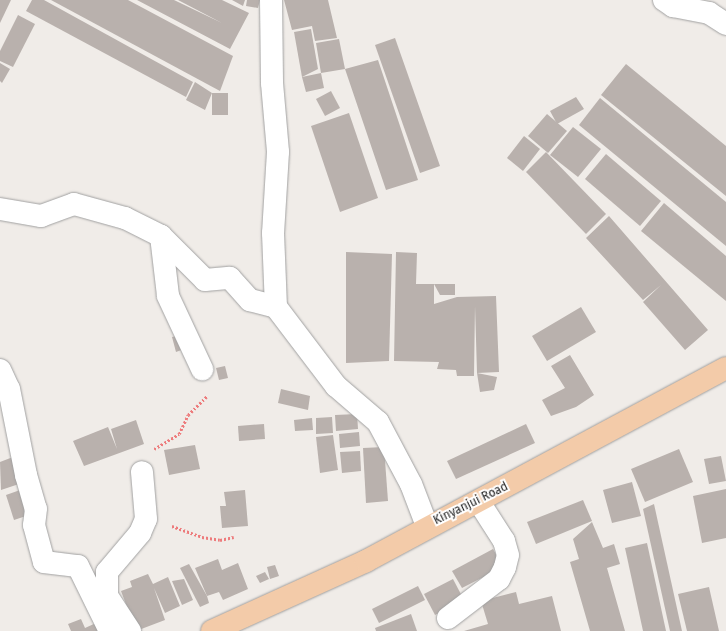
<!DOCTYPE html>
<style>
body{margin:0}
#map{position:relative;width:726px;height:631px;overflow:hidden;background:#f0ece8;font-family:"Fira Sans",sans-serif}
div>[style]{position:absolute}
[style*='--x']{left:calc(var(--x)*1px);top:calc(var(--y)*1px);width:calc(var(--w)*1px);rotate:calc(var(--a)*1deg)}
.building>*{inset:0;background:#b9b1ad}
.path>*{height:2.5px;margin-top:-1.25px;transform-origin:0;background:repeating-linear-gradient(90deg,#ed7b7c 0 2px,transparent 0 4px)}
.roads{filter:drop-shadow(0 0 1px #a1a1a1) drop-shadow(0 0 1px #a1a1a1)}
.minor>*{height:22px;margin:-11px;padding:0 11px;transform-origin:11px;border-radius:11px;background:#fff}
.major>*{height:22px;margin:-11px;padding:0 11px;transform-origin:11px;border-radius:11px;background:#f3cba9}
span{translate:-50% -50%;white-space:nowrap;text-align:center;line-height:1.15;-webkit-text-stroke:4px #fff;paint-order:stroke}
.street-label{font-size:12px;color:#202020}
</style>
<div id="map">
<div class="building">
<div style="clip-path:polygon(0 0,11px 0,0 23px)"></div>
<div style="clip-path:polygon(32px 0,44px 0,193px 82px,186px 97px,26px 11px)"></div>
<div style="clip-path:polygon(51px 0,128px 0,233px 56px,220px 91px)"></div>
<div style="clip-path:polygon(137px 0,174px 0,222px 23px,178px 0,222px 0,249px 13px,230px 49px)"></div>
<div style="clip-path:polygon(232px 0,245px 0,243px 6px)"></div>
<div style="clip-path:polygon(247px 0,260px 0,258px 8px,246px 6px)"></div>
<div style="clip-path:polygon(284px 0,328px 0,337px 38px,315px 41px,312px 26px,292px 30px)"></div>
<div style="clip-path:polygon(18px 15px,35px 24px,13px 67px,0 61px,0 51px)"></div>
<div style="clip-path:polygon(311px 29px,318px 69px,302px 77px,294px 32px)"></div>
<div style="clip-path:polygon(395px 38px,440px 166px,420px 173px,375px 45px)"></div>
<div style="clip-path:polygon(339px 39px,345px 69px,378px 60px,418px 180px,386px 190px,345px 69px,321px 73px,324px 88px,306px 92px,302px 77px,321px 73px,316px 43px)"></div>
<div style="clip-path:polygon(0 63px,10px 69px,2px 83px,0 81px)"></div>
<div style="clip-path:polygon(626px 64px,726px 146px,726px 196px,601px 95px)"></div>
<div style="clip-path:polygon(195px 82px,212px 93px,228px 93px,228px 115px,212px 115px,212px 93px,205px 110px,186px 100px)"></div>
<div style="clip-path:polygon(331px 91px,340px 108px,325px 116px,316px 99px)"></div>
<div style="clip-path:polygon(576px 97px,584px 109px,557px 124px,550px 111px)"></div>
<div style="clip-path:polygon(600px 98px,726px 202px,726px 246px,579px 125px)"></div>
<div style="clip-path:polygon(349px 113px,378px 198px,340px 212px,311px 126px)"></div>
<div style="clip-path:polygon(547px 114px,567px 131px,548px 153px,528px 136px)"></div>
<div style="clip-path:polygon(573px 127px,601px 149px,578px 177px,550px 155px)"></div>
<div style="clip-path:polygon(524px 136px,540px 149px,523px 171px,507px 158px)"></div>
<div style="clip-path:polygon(546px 152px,606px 214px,586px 234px,526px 172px)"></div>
<div style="clip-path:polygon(606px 154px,661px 201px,640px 226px,585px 179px)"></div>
<div style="clip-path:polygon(664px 203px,726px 256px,726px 301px,641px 231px)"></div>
<div style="clip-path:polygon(609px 216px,708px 330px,685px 350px,643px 302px,661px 285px,643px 300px,586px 238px)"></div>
<div style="clip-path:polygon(346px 252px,392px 254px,389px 361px,346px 363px)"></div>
<div style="clip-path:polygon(396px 252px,417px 253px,416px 284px,434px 284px,434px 304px,457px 297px,496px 296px,499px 372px,477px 373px,475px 306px,474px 376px,457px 376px,456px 370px,437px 369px,439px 362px,394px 361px)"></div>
<div style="clip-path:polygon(434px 284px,455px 284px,455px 295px,440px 295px)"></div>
<div style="clip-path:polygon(581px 307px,596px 332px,547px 361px,532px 336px)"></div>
<div style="clip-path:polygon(180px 335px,184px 349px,176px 352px,172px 337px)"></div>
<div style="clip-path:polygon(570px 355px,594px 395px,576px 407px,551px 416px,542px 400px,565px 388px,551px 366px)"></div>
<div style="clip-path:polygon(225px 366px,228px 378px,219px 380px,216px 368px)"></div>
<div style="clip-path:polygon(477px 373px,497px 377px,494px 390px,480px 392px)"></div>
<div style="clip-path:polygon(281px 389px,310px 396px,308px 410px,278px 403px)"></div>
<div style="clip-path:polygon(357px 414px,358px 429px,336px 431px,335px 415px)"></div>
<div style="clip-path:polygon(332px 417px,333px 433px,316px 434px,316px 418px)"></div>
<div style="clip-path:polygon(312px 418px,313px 430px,295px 431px,294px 420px)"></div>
<div style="clip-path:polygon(136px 420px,144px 444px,84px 466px,73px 441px,108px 427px,117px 449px,111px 429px)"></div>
<div style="clip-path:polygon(264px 424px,265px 439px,239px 441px,238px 426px)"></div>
<div style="clip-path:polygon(526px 424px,535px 443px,456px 479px,447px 461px)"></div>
<div style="clip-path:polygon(359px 432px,360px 446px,340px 448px,339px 434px)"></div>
<div style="clip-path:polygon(333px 435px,338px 470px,320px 473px,316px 437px)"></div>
<div style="clip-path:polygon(195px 445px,200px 469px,169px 475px,164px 450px)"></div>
<div style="clip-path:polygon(384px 447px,388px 501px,366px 503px,363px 448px)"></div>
<div style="clip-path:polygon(679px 449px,693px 482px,645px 502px,631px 469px)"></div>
<div style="clip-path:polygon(360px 451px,361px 471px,342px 473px,340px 452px)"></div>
<div style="clip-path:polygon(721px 456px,726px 481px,709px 484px,704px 459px)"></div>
<div style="clip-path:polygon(13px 457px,22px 483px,1px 490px,0 462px)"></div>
<div style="clip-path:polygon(632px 482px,641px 516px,612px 523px,603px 490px)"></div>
<div style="clip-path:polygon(23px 489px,32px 514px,14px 520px,6px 495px)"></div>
<div style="clip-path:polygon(726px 489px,726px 538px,702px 543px,693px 496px)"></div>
<div style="clip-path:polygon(245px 490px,248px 526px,222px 528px,220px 506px,226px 506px,224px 492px)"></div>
<div style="clip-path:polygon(583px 500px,592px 521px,536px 544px,527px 522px)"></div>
<div style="clip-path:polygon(654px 504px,682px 631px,670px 631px,643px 509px)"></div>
<div style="clip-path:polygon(592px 522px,603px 548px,614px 544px,620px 564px,607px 568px,625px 631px,590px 631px,570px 562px,579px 559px,573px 539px)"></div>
<div style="clip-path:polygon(647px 543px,666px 631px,643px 631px,625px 548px)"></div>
<div style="clip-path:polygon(493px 549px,503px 567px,462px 588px,452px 571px)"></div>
<div style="clip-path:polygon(218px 559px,222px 570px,238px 563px,248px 589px,223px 600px,219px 592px,207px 596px,195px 568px)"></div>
<div style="clip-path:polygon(189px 564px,207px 596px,209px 603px,200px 607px,180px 568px)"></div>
<div style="clip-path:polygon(275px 565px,279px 576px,270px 579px,267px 567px)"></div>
<div style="clip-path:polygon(265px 572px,269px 579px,260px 583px,256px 576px)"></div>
<div style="clip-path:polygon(148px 574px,153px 584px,168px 577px,180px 606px,165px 613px,154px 588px,165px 620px,136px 631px,121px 591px,132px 587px,130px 581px)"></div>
<div style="clip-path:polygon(184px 579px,193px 600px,182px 605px,172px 581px)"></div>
<div style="clip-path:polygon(453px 579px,464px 600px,435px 615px,424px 594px)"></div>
<div style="clip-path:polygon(418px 586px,425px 600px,379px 623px,372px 609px)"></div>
<div style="clip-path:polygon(709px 587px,719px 631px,687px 631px,678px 594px)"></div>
<div style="clip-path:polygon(516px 592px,519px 604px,552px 596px,561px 631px,464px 631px,488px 624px,481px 601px)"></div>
<div style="clip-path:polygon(411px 614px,417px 631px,376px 631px,375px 628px)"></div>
<div style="clip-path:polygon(81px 619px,85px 628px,96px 623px,99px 631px,71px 631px,68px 624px)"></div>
</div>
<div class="path">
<div style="--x:154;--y:449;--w:29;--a:-31"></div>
<div style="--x:179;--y:434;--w:21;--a:-65"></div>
<div style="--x:188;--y:415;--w:27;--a:-45"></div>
<div style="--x:172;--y:526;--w:32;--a:20"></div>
<div style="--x:202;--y:537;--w:18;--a:9"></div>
<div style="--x:220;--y:540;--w:14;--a:-12"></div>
</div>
<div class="roads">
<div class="minor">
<div style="--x:271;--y:0;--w:83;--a:89.3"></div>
<div style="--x:272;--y:83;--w:69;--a:85"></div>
<div style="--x:278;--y:152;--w:81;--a:93.5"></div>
<div style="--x:273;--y:233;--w:74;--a:87.7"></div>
<div style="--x:276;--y:307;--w:99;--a:52.8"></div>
<div style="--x:336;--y:386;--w:55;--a:40.6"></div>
<div style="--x:378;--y:422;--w:70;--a:62"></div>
<div style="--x:411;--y:484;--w:45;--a:69.1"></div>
<div style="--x:664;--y:0;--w:11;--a:34"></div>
<div style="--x:673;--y:6;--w:37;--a:11"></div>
<div style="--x:709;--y:13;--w:20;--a:33"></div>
<div style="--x:0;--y:209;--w:42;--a:9.7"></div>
<div style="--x:41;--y:216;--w:35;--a:-20"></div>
<div style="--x:74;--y:204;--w:53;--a:15.4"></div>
<div style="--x:125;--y:218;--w:40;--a:26.6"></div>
<div style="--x:161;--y:236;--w:62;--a:45"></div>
<div style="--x:205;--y:280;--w:25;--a:-5"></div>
<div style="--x:230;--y:278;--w:30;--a:48"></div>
<div style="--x:250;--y:300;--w:27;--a:15"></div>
<div style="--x:161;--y:236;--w:60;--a:83.3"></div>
<div style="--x:168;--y:296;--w:81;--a:65"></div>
<div style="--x:0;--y:370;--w:21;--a:65"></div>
<div style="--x:9;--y:389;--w:88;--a:78.8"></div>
<div style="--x:26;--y:475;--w:35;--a:74"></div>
<div style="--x:36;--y:509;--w:16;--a:97"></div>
<div style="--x:34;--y:525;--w:38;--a:75"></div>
<div style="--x:44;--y:562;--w:34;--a:7"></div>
<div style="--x:78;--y:566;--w:72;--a:63.8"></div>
<div style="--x:448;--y:618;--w:64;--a:-37.4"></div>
<div style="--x:499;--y:579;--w:13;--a:-63"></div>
<div style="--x:505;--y:567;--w:12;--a:-76"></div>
<div style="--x:508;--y:555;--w:15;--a:-106"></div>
<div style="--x:504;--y:541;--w:46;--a:-122.7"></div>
<div style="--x:130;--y:631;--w:42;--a:-123.3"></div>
<div style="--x:107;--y:596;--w:24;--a:-90"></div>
<div style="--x:107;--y:572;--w:51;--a:-49.8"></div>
<div style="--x:140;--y:533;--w:15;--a:-67"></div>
<div style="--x:146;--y:519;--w:47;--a:-94.9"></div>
</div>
<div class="major">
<div style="--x:212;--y:631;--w:169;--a:-24.4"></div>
<div style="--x:366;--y:561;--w:408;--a:-28.2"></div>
</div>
</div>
<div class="street-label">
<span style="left:471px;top:504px;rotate:-26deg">Kinyanjui Road</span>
</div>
</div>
